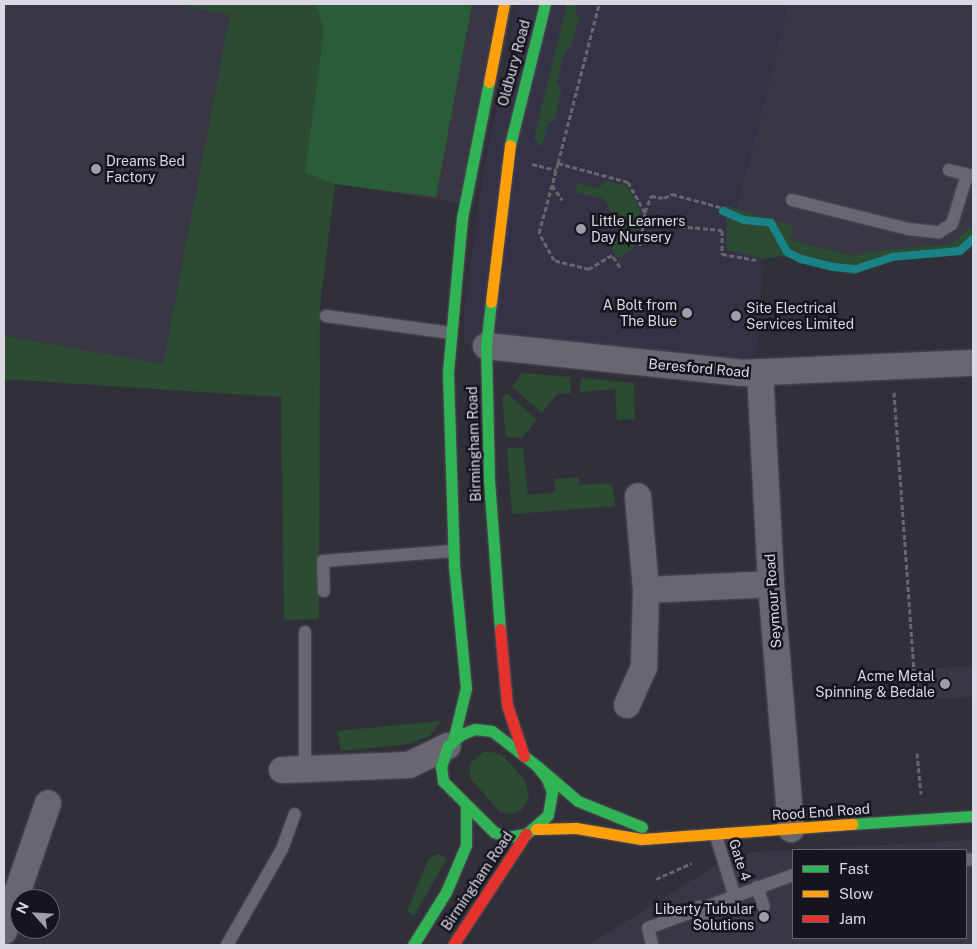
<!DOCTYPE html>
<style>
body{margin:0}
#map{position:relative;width:977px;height:949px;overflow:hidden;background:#313039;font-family:"Public Sans",sans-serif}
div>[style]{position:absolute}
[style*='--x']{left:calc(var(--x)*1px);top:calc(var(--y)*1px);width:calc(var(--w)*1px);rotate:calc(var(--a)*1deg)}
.built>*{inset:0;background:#353247}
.industrial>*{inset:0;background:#3a3645}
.green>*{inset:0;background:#2b4b33}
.forest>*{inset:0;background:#295c37}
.stream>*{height:8px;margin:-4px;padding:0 4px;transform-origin:4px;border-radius:4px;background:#188287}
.path>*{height:3px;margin-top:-1.5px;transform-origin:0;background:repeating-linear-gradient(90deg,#66666b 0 5px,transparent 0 7.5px)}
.roads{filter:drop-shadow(0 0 1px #504e56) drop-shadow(0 0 1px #504e56)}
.lane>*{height:12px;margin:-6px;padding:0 6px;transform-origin:6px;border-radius:6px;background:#68676f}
.street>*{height:26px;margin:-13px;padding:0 13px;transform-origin:13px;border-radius:13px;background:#68676f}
.fast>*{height:11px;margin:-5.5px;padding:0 5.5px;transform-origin:5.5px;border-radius:5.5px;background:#30b455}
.slow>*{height:11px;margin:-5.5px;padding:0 5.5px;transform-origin:5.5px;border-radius:5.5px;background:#ff9f0a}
.jam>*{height:11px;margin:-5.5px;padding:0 5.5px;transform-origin:5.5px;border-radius:5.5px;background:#e5322d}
.dots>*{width:14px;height:14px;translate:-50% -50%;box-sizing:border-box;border:2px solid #16151d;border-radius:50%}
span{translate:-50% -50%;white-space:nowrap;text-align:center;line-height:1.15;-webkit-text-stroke:5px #16151d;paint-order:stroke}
.street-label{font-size:14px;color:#dad8e3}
.poi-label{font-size:14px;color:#dad8e3}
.left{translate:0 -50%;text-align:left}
.right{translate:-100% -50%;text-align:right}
.frame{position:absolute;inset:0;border:5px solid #dad8e3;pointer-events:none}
.legend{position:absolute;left:792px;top:849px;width:175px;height:90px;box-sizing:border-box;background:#16151d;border:1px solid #64636c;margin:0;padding:6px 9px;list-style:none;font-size:15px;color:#dad8e3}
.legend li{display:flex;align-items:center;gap:10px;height:25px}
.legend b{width:25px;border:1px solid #64636c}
.north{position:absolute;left:10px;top:889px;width:50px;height:50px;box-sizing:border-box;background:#16151d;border:1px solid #64636c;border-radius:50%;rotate:296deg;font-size:14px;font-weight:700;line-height:20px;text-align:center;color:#dad8e3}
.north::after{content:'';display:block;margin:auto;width:18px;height:22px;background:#9f9da8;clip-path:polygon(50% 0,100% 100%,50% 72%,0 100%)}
</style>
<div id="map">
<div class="built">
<div style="clip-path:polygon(518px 4px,789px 4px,737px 208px,725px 205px,721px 216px,727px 218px,727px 250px,764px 259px,757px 351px,741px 373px,464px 344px,464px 312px,484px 169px)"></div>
</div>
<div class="industrial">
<div style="clip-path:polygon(4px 4px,513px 4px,473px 205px,335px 184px,320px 306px,319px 399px,4px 379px)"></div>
<div style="clip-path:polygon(789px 4px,973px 4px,973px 224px,952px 244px,873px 251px,854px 256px,789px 240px,793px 226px,737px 208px)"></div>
<div style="clip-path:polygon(973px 666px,973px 697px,918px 700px,917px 669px)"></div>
<div style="clip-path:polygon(evenodd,973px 840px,973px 945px,588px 945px,724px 860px,752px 852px,973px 840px,793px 850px,966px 850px,966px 938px,793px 938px,793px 850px)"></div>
</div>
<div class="green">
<div style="clip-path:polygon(173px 4px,316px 4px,324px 30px,305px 173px,335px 184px,320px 306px,319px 619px,284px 620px,281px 397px,4px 379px,4px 336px,163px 364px,230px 15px)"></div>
<div style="clip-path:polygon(567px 4px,577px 4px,575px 11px,579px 17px,571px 48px,565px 52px,557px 83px,562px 88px,555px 120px,548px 123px,542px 148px,534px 138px)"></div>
<div style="clip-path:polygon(607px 181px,627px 186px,641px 212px,635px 247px,618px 259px,612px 250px,618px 223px,604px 199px,575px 192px,578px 183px,598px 188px)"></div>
<div style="clip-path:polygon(725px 205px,793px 226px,790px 240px,854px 256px,873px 251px,952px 244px,973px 224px,973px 246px,961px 255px,885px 261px,855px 275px,821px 269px,783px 256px,764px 259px,727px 250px,727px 218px,721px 215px)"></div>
<div style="clip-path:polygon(522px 373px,571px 377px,571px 393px,557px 394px,542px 413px,512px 387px)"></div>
<div style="clip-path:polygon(581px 378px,634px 383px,635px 419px,617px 420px,615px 389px,580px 392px)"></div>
<div style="clip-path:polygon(507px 393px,537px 420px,522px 438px,506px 437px,502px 398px)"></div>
<div style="clip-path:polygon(507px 448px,523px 448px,528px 495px,555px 492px,554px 479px,579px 477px,579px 485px,612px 483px,615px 506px,512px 514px)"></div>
<div style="clip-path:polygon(440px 721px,430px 736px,408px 744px,341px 751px,337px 731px)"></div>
<div style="clip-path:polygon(485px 751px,501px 754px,525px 780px,529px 799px,521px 810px,511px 814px,500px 812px,470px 778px,470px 763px)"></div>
<div style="clip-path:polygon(438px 854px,447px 858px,414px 916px,407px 911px,429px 858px)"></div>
</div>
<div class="forest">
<div style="clip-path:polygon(316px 4px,472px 4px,436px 197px,335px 184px,305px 173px,324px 30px)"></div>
</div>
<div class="stream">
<div style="--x:723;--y:211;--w:23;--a:23"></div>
<div style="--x:744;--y:220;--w:27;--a:6"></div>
<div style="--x:771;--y:223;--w:33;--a:61"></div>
<div style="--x:787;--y:252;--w:16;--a:27"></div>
<div style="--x:801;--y:259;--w:33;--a:14"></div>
<div style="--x:833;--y:267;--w:23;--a:5"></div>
<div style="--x:856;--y:269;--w:38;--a:-18"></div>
<div style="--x:892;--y:257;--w:68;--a:-5"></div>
<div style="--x:960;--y:251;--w:18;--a:-43"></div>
</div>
<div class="path">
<div style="--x:558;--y:163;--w:164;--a:-75.5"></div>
<div style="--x:532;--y:164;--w:25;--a:14"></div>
<div style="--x:552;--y:185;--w:18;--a:56"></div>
<div style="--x:645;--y:212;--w:17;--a:-69"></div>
<div style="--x:651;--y:196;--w:13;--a:9"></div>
<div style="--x:664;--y:198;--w:9;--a:-27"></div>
<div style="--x:672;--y:194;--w:50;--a:15.2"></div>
<div style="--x:643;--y:223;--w:79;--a:5.1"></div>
<div style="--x:722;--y:230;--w:24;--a:90"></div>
<div style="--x:722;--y:254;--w:35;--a:10"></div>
<div style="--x:620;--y:267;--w:14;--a:-124"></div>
<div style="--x:612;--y:255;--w:27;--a:149"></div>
<div style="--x:589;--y:269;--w:36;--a:-166"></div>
<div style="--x:554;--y:260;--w:31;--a:-119"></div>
<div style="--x:539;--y:233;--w:73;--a:-74.8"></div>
<div style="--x:558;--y:163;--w:73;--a:15.2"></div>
<div style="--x:628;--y:182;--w:35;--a:61"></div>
<div style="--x:645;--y:213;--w:33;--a:99"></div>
<div style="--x:894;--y:392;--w:282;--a:85.9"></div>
<div style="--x:917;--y:753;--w:41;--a:84.4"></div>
<div style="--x:656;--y:879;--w:39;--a:-24"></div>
</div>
<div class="roads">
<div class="lane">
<div style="--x:949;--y:170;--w:25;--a:14"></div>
<div style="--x:792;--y:200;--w:120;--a:14"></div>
<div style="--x:908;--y:229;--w:31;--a:6"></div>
<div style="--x:939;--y:232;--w:15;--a:-32"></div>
<div style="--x:952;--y:224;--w:51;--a:-73"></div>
<div style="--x:326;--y:316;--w:126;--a:7.7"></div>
<div style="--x:324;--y:591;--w:30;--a:-92"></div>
<div style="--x:323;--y:561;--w:130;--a:-4.4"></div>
<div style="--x:305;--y:632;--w:138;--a:90"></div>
<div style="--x:716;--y:836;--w:61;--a:72.8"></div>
<div style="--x:966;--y:860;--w:7;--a:-8"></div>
<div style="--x:757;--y:887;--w:21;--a:71"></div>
<div style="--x:699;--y:907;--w:20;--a:70"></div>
<div style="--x:652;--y:944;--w:16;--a:-104"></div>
<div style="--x:648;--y:928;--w:154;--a:-20.1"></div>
<div style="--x:227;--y:945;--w:111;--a:-60.2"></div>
<div style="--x:282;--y:849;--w:37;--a:-70"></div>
</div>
<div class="street">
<div style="--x:486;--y:346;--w:256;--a:6"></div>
<div style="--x:741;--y:373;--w:232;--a:-2.5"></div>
<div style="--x:760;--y:372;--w:212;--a:87"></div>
<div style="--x:771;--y:584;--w:246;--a:85.3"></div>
<div style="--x:646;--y:590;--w:125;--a:-2.7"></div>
<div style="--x:627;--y:705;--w:42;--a:-65.9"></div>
<div style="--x:644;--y:667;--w:77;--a:-88.5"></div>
<div style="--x:646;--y:590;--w:94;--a:-94.9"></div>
<div style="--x:282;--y:770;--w:127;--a:-2.3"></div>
<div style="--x:409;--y:765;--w:43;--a:-26"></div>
<div style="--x:4;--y:931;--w:135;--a:-71"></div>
</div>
<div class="fast">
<div style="--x:510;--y:145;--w:145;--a:-76.1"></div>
<div style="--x:491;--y:302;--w:44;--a:96.5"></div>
<div style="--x:486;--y:346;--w:134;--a:88.7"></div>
<div style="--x:489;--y:480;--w:149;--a:85.8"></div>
<div style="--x:475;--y:729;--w:17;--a:7"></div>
<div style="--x:492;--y:731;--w:57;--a:37.9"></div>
<div style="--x:537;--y:766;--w:16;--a:52"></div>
<div style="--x:547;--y:779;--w:14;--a:69"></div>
<div style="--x:552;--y:792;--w:23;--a:100"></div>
<div style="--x:548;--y:815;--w:29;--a:139"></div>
<div style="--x:526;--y:834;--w:19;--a:171"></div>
<div style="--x:507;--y:837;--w:14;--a:-159"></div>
<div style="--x:494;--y:832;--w:72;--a:-135"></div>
<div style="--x:443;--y:781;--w:14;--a:-98"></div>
<div style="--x:441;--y:767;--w:22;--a:-72"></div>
<div style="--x:448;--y:746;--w:18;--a:-41"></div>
<div style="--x:462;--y:734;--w:14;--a:-21"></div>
<div style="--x:453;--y:741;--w:55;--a:-76.2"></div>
<div style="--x:466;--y:688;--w:124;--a:-95.6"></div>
<div style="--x:454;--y:565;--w:193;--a:-91.8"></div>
<div style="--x:448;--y:372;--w:155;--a:-84.8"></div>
<div style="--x:462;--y:218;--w:139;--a:-78.8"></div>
<div style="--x:537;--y:766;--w:54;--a:40.5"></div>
<div style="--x:578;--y:801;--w:69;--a:22.1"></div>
<div style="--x:852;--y:824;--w:121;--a:-3.8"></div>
<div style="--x:413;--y:945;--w:62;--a:-58.1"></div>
<div style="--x:446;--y:892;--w:51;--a:-66.9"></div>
<div style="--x:466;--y:845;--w:40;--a:-90"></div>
</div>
<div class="slow">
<div style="--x:489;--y:82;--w:79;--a:-79.1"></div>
<div style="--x:491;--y:302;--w:158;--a:-83.1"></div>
<div style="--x:536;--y:829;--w:40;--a:-1.4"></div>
<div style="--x:576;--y:828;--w:66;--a:9.6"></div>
<div style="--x:641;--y:839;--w:212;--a:-4.1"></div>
</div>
<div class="jam">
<div style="--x:500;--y:629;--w:76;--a:84.7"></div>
<div style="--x:507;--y:705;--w:54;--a:71.6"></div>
<div style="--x:453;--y:945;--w:133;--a:-56.7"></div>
</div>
</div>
<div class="dots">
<div style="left:96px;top:169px;background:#9f9da8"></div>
<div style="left:581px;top:229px;background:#9f9da8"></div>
<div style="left:687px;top:313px;background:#9f9da8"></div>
<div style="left:736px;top:316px;background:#9f9da8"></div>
<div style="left:945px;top:684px;background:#9f9da8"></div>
<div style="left:764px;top:917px;background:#9f9da8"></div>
</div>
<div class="street-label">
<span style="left:514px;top:63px;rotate:-75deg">Oldbury Road</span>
<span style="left:699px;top:368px;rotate:5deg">Beresford Road</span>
<span style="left:474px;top:444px;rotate:-92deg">Birmingham Road</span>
<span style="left:773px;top:601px;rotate:-94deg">Seymour Road</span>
<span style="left:821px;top:812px;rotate:-4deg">Rood End Road</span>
<span style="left:740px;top:860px;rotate:72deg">Gate 4</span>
<span style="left:477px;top:881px;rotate:-56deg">Birmingham Road</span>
</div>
<div class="poi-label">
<span class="left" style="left:106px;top:169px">Dreams Bed<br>Factory</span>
<span class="left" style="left:591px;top:229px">Little Learners<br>Day Nursery</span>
<span class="right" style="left:677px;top:313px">A Bolt from<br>The Blue</span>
<span class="left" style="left:746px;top:316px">Site Electrical<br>Services Limited</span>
<span class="right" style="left:935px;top:684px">Acme Metal<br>Spinning &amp; Bedale</span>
<span class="right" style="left:754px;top:917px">Liberty Tubular<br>Solutions</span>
</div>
<div class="frame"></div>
<ul class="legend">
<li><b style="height:6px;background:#30b455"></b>Fast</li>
<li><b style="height:6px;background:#ff9f0a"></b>Slow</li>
<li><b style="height:6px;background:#e5322d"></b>Jam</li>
</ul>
<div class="north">N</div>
</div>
